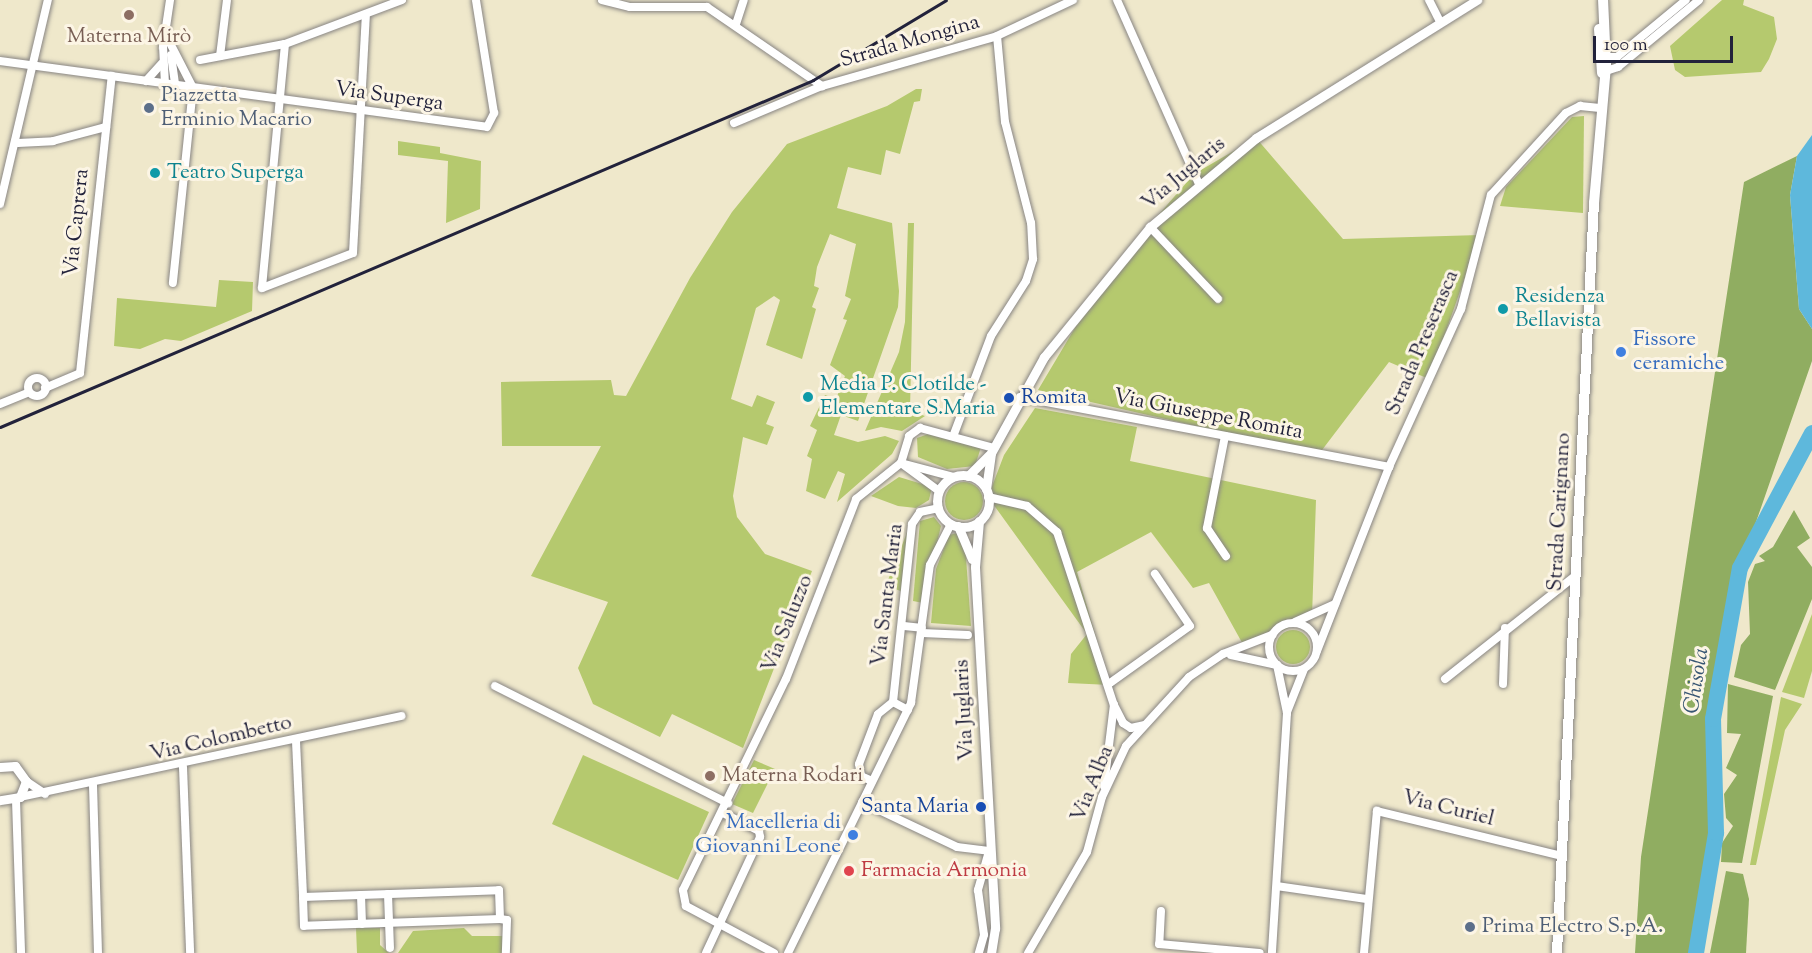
<!DOCTYPE html>
<meta charset="utf-8">
<style>
body{margin:0}
#map{position:relative;width:1812px;height:953px;overflow:hidden;background:#efe8cb;font-family:"Sorts Mill Goudy",serif}
div>[style]{position:absolute}
[style*='--x']{left:calc(var(--x)*1px);top:calc(var(--y)*1px);width:calc(var(--w)*1px);rotate:calc(var(--a)*1deg)}
.green>*{inset:0;background:#b5c96e}
.round{border-radius:50%}
.forest>*{inset:0;background:#90ad61}
.water>*{inset:0;background:#5eb8dc}
.river>*{height:16px;margin:-8px;padding:0 8px;transform-origin:8px;border-radius:8px;background:#5eb8dc}
.roads{filter:drop-shadow(0 0 2px #888583) drop-shadow(0 0 2px #888583)}
.minor>*{height:8px;margin:-4px;padding:0 4px;transform-origin:4px;border-radius:4px;background:#fff}
.minor>.ring{margin:-4px;padding:0;box-sizing:content-box;background:none;border:8px solid #fff;border-radius:50%}
.tertiary>*{height:9px;margin:-4.5px;padding:0 4.5px;transform-origin:4.5px;border-radius:4.5px;background:#fff}
.tertiary>.ring{margin:-4.5px;padding:0;box-sizing:content-box;background:none;border:9px solid #fff;border-radius:50%}
.secondary>*{height:10px;margin:-5px;padding:0 5px;transform-origin:5px;border-radius:5px;background:#fff}
.rail>*{height:3px;margin:-1.5px;padding:0 1.5px;transform-origin:1.5px;border-radius:1.5px;background:#22223b}
.dots>*{width:16px;height:16px;translate:-50% -50%;box-sizing:border-box;border:3px solid #fcf5e5;border-radius:50%}
span{translate:-50% -50%;white-space:nowrap;text-align:center;line-height:1.15;-webkit-text-stroke:6px #fcf5e5;paint-order:stroke}
.education-label{font-size:21px;color:#785e54}
.left{translate:0 -50%;text-align:left}
.street-label{font-size:21px;color:#22223b}
.service-label{font-size:21px;color:#4e5e75}
.culture-label{font-size:21px;color:#0d838f}
.shop-label{font-size:21px;color:#366cbe}
.right{translate:-100% -50%;text-align:right}
.transit-label{font-size:21px;color:#164399}
.health-label{font-size:21px;color:#be3a42}
.water-label{font-size:22px;color:#375673;font-style:italic}
.scale{position:absolute;left:1593px;top:36px;width:140px;height:27px;box-sizing:border-box;border:3px solid #22223b;border-top:0;padding-left:8px;font-size:18px;line-height:21px;white-space:nowrap;color:#22223b;-webkit-text-stroke:4px #fcf5e5;paint-order:stroke}
</style>
<div id="map">
<div class="green">
<div style="clip-path:polygon(1722px 0,1744px 0,1743px 5px,1774px 17px,1777px 39px,1769px 59px,1761px 72px,1685px 77px,1675px 70px,1670px 46px)"></div>
<div style="clip-path:polygon(916px 89px,922px 89px,920px 101px,914px 102px,900px 154px,886px 150px,881px 175px,848px 167px,837px 208px,892px 223px,899px 291px,898px 307px,858px 421px,841px 415px,834px 435px,858px 442px,885px 436px,899px 441px,892px 454px,837px 502px,845px 474px,838px 471px,825px 499px,806px 491px,812px 459px,807px 456px,817px 430px,810px 426px,825px 395px,836px 399px,845px 376px,830px 365px,847px 320px,843px 319px,851px 299px,845px 296px,856px 244px,830px 234px,817px 267px,814px 286px,819px 288px,812px 307px,816px 309px,802px 359px,766px 345px,780px 300px,774px 296px,756px 308px,731px 399px,752px 407px,757px 395px,775px 402px,766px 424px,774px 427px,767px 445px,743px 437px,733px 496px,737px 517px,765px 554px,812px 571px,743px 748px,672px 714px,660px 737px,593px 704px,578px 668px,608px 602px,531px 576px,601px 446px,502px 446px,501px 382px,611px 380px,614px 395px,626px 396px,690px 278px,732px 212px,787px 144px,887px 106px)"></div>
<div style="clip-path:polygon(1584px 116px,1583px 213px,1500px 206px,1506px 187px,1572px 117px)"></div>
<div style="clip-path:polygon(1256px 138px,1343px 239px,1480px 235px,1429px 379px,1389px 362px,1319px 454px,1038px 390px,1107px 274px,1194px 174px)"></div>
<div style="clip-path:polygon(398px 141px,440px 147px,440px 153px,481px 161px,480px 209px,446px 223px,448px 161px,398px 155px)"></div>
<div style="clip-path:polygon(908px 223px,914px 223px,910px 411px,925px 416px,902px 431px,881px 427px,865px 431px,899px 352px,905px 322px)"></div>
<div style="clip-path:polygon(219px 280px,253px 282px,252px 311px,181px 341px,165px 339px,140px 349px,114px 346px,117px 298px,216px 307px)"></div>
<div style="clip-path:polygon(1035px 408px,1137px 427px,1130px 461px,1316px 500px,1312px 617px,1245px 648px,1209px 583px,1193px 588px,1151px 532px,1077px 572px,1110px 685px,1068px 683px,1071px 654px,1087px 634px,988px 497px,1004px 455px)"></div>
<div style="clip-path:polygon(931px 433px,981px 447px,975px 466px,947px 469px,918px 457px,917px 438px)"></div>
<div style="clip-path:polygon(899px 477px,932px 487px,929px 500px,916px 508px,898px 506px,871px 496px)"></div>
<div class="round" style="left:945px;top:482px;width:38px;height:38px"></div>
<div style="clip-path:polygon(934px 517px,941px 526px,923px 603px,913px 601px,920px 521px)"></div>
<div style="clip-path:polygon(908px 530px,905px 593px,886px 585px)"></div>
<div style="clip-path:polygon(957px 533px,965px 544px,971px 626px,931px 623px,936px 569px,949px 535px)"></div>
<div style="clip-path:polygon(1812px 614px,1812px 671px,1804px 698px,1782px 692px)"></div>
<div class="round" style="left:1276px;top:630px;width:34px;height:34px"></div>
<div style="clip-path:polygon(1781px 697px,1802px 704px,1785px 730px,1756px 865px,1750px 865px)"></div>
<div style="clip-path:polygon(583px 755px,709px 812px,678px 880px,552px 824px)"></div>
<div style="clip-path:polygon(754px 760px,775px 769px,753px 813px,732px 804px)"></div>
<div style="clip-path:polygon(356px 928px,380px 928px,380px 945px,389px 953px,357px 953px)"></div>
<div style="clip-path:polygon(464px 928px,472px 936px,504px 936px,503px 953px,398px 953px,413px 931px)"></div>
</div>
<div class="forest">
<div style="clip-path:polygon(1797px 156px,1790px 195px,1799px 309px,1812px 329px,1812px 361px,1740px 568px,1713px 719px,1716px 833px,1696px 953px,1635px 953px,1641px 857px,1744px 182px)"></div>
<div style="clip-path:polygon(1794px 510px,1810px 538px,1797px 547px,1812px 567px,1812px 599px,1775px 690px,1734px 677px,1741px 645px,1750px 634px,1748px 582px,1755px 564px,1765px 561px,1759px 556px,1773px 547px)"></div>
<div style="clip-path:polygon(1728px 684px,1773px 696px,1742px 863px,1721px 862px,1722px 843px,1733px 826px,1726px 818px,1724px 794px,1737px 775px,1726px 768px,1741px 734px,1727px 733px)"></div>
<div style="clip-path:polygon(1726px 871px,1743px 874px,1749px 899px,1746px 953px,1710px 953px)"></div>
</div>
<div class="water">
<div style="clip-path:polygon(1812px 135px,1812px 329px,1799px 309px,1790px 195px,1797px 156px)"></div>
</div>
<div class="river">
<div style="--x:1696;--y:953;--w:122;--a:-80.5"></div>
<div style="--x:1716;--y:833;--w:114;--a:-91.5"></div>
<div style="--x:1713;--y:719;--w:153;--a:-79.9"></div>
<div style="--x:1740;--y:568;--w:153;--a:-61.9"></div>
</div>
<div class="roads">
<div class="minor">
<div style="--x:602;--y:0;--w:29;--a:14"></div>
<div style="--x:630;--y:7;--w:77;--a:0"></div>
<div style="--x:707;--y:7;--w:140;--a:34.5"></div>
<div style="--x:1117;--y:0;--w:199;--a:66"></div>
<div style="--x:1429;--y:0;--w:25;--a:63"></div>
<div style="--x:736;--y:24;--w:25;--a:-72"></div>
<div style="--x:170;--y:43;--w:51;--a:62.9"></div>
<div style="--x:193;--y:88;--w:196;--a:95.9"></div>
<div style="--x:285;--y:44;--w:245;--a:95.4"></div>
<div style="--x:262;--y:288;--w:97;--a:-21"></div>
<div style="--x:353;--y:253;--w:237;--a:-86.9"></div>
<div style="--x:171;--y:55;--w:30;--a:82"></div>
<div style="--x:220;--y:56;--w:56;--a:-82.9"></div>
<div style="--x:1606;--y:57;--w:11;--a:0"></div>
<div style="--x:1617;--y:57;--w:89;--a:-39.6"></div>
<div style="--x:200;--y:60;--w:86;--a:-10.7"></div>
<div style="--x:285;--y:44;--w:125;--a:-20.6"></div>
<div style="--x:0;--y:61;--w:491;--a:7.7"></div>
<div style="--x:487;--y:127;--w:16;--a:-63"></div>
<div style="--x:494;--y:113;--w:114;--a:-99.1"></div>
<div style="--x:1603;--y:72;--w:16;--a:-18"></div>
<div style="--x:1618;--y:67;--w:105;--a:-39.6"></div>
<div style="--x:146;--y:81;--w:24;--a:-48"></div>
<div style="--x:165;--y:84;--w:37;--a:-93"></div>
<div style="--x:163;--y:47;--w:48;--a:-81.5"></div>
<div style="--x:734;--y:123;--w:95;--a:-22.8"></div>
<div style="--x:822;--y:86;--w:182;--a:-15.9"></div>
<div style="--x:997;--y:36;--w:84;--a:-25.3"></div>
<div style="--x:18;--y:143;--w:35;--a:-3"></div>
<div style="--x:53;--y:141;--w:55;--a:-14.8"></div>
<div style="--x:0;--y:204;--w:210;--a:-76.8"></div>
<div style="--x:1150;--y:227;--w:99;--a:46.6"></div>
<div class="ring" style="left:28px;top:378px;width:10px;height:10px"></div>
<div style="--x:45;--y:388;--w:38;--a:-23"></div>
<div style="--x:80;--y:373;--w:299;--a:-83.9"></div>
<div style="--x:1020;--y:397;--w:376;--a:10.7"></div>
<div style="--x:0;--y:404;--w:31;--a:-22"></div>
<div style="--x:954;--y:434;--w:105;--a:-69.3"></div>
<div style="--x:991;--y:336;--w:65;--a:-57.5"></div>
<div style="--x:1026;--y:281;--w:23;--a:-72"></div>
<div style="--x:1033;--y:259;--w:36;--a:-93"></div>
<div style="--x:1031;--y:223;--w:104;--a:-104.4"></div>
<div style="--x:1005;--y:122;--w:86;--a:-95.3"></div>
<div style="--x:1225;--y:436;--w:94;--a:101.1"></div>
<div style="--x:1207;--y:528;--w:34;--a:56"></div>
<div style="--x:901;--y:463;--w:28;--a:-73"></div>
<div style="--x:909;--y:436;--w:14;--a:-36"></div>
<div style="--x:920;--y:428;--w:77;--a:15.1"></div>
<div style="--x:901;--y:463;--w:47;--a:36.4"></div>
<div style="--x:988;--y:497;--w:40;--a:13"></div>
<div style="--x:1027;--y:506;--w:40;--a:41"></div>
<div style="--x:1057;--y:532;--w:182;--a:71.8"></div>
<div style="--x:1295;--y:622;--w:44;--a:-24.2"></div>
<div class="ring" style="left:1269px;top:623px;width:40px;height:40px"></div>
<div style="--x:904;--y:626;--w:18;--a:6"></div>
<div style="--x:922;--y:633;--w:46;--a:2.5"></div>
<div style="--x:1317;--y:651;--w:198;--a:-68.6"></div>
<div style="--x:1389;--y:467;--w:174;--a:-65.5"></div>
<div style="--x:1461;--y:309;--w:118;--a:-75.3"></div>
<div style="--x:1491;--y:195;--w:111;--a:-47.6"></div>
<div style="--x:1566;--y:113;--w:16;--a:-27"></div>
<div style="--x:1580;--y:106;--w:20;--a:6"></div>
<div style="--x:1231;--y:655;--w:47;--a:12.3"></div>
<div style="--x:1277;--y:665;--w:49;--a:78.2"></div>
<div style="--x:1287;--y:713;--w:240;--a:93.6"></div>
<div style="--x:1445;--y:679;--w:167;--a:-38.4"></div>
<div style="--x:1110;--y:683;--w:98;--a:-35.5"></div>
<div style="--x:1190;--y:626;--w:63;--a:-123.9"></div>
<div style="--x:1503;--y:684;--w:56;--a:-88"></div>
<div style="--x:495;--y:686;--w:261;--a:26.7"></div>
<div style="--x:908;--y:710;--w:17;--a:-152"></div>
<div style="--x:893;--y:702;--w:179;--a:-83.9"></div>
<div style="--x:912;--y:524;--w:14;--a:-56"></div>
<div style="--x:920;--y:512;--w:19;--a:-12"></div>
<div style="--x:1287;--y:712;--w:46;--a:-68.4"></div>
<div style="--x:296;--y:741;--w:156;--a:87.4"></div>
<div style="--x:183;--y:767;--w:186;--a:87.8"></div>
<div style="--x:26;--y:781;--w:23;--a:34"></div>
<div style="--x:872;--y:781;--w:12;--a:-156"></div>
<div style="--x:861;--y:776;--w:12;--a:-99"></div>
<div style="--x:859;--y:764;--w:53;--a:-69.2"></div>
<div style="--x:878;--y:714;--w:19;--a:-39"></div>
<div style="--x:93;--y:785;--w:168;--a:88.3"></div>
<div style="--x:1104;--y:786;--w:82;--a:-83"></div>
<div style="--x:1114;--y:705;--w:20;--a:63"></div>
<div style="--x:1123;--y:723;--w:9;--a:32"></div>
<div style="--x:1131;--y:728;--w:13;--a:-13"></div>
<div style="--x:20;--y:797;--w:390;--a:-12"></div>
<div style="--x:16;--y:800;--w:153;--a:88.1"></div>
<div style="--x:862;--y:802;--w:105;--a:25.3"></div>
<div style="--x:957;--y:847;--w:32;--a:7"></div>
<div style="--x:989;--y:851;--w:41;--a:105.8"></div>
<div style="--x:978;--y:890;--w:45;--a:82.4"></div>
<div style="--x:984;--y:935;--w:19;--a:106"></div>
<div style="--x:1277;--y:886;--w:90;--a:8.3"></div>
<div style="--x:499;--y:890;--w:29;--a:88"></div>
<div style="--x:500;--y:919;--w:196;--a:178"></div>
<div style="--x:304;--y:926;--w:29;--a:-92"></div>
<div style="--x:303;--y:897;--w:196;--a:-2"></div>
<div style="--x:388;--y:894;--w:54;--a:87.9"></div>
<div style="--x:361;--y:895;--w:29;--a:88"></div>
<div style="--x:1161;--y:911;--w:33;--a:93"></div>
<div style="--x:1159;--y:944;--w:101;--a:5.1"></div>
<div style="--x:500;--y:919;--w:7;--a:8"></div>
<div style="--x:507;--y:920;--w:33;--a:92"></div>
<div style="--x:706;--y:953;--w:128;--a:-65"></div>
<div style="--x:760;--y:837;--w:6;--a:-99"></div>
<div style="--x:759;--y:831;--w:40;--a:-153.4"></div>
<div style="--x:774;--y:953;--w:100;--a:-151.9"></div>
<div style="--x:686;--y:906;--w:16;--a:-101"></div>
<div style="--x:683;--y:890;--w:235;--a:-64"></div>
<div style="--x:786;--y:679;--w:193;--a:-68.7"></div>
<div style="--x:856;--y:499;--w:58;--a:-38.7"></div>
<div style="--x:901;--y:463;--w:55;--a:14.8"></div>
<div style="--x:788;--y:953;--w:279;--a:-63.8"></div>
<div style="--x:911;--y:703;--w:139;--a:-82.2"></div>
<div style="--x:930;--y:565;--w:46;--a:-62.9"></div>
<div style="--x:1028;--y:953;--w:117;--a:-59.7"></div>
<div style="--x:1087;--y:852;--w:57;--a:-74.7"></div>
<div style="--x:1102;--y:797;--w:56;--a:-64.8"></div>
<div style="--x:1126;--y:746;--w:93;--a:-47.6"></div>
<div style="--x:1189;--y:677;--w:41;--a:-34.1"></div>
<div style="--x:1223;--y:654;--w:53;--a:-21.2"></div>
<div style="--x:1364;--y:953;--w:143;--a:-84.8"></div>
<div style="--x:1377;--y:811;--w:189;--a:13.7"></div>
</div>
<div class="tertiary">
<div class="ring" style="left:937px;top:475px;width:43px;height:43px"></div>
<div style="--x:968;--y:476;--w:30;--a:-45"></div>
<div style="--x:986;--y:489;--w:36;--a:-82"></div>
<div style="--x:991;--y:453;--w:110;--a:-61.1"></div>
<div style="--x:1044;--y:357;--w:168;--a:-50.8"></div>
<div style="--x:1150;--y:227;--w:138;--a:-40"></div>
<div style="--x:1256;--y:138;--w:261;--a:-32"></div>
<div style="--x:979;--y:521;--w:46;--a:95"></div>
<div style="--x:975;--y:567;--w:362;--a:86.8"></div>
<div style="--x:995;--y:928;--w:25;--a:99"></div>
<div style="--x:958;--y:526;--w:36;--a:67"></div>
<div style="--x:0;--y:767;--w:15;--a:-4"></div>
<div style="--x:15;--y:766;--w:19;--a:54"></div>
<div style="--x:26;--y:781;--w:17;--a:111"></div>
<div style="--x:20;--y:797;--w:20;--a:171"></div>
</div>
<div class="secondary">
<div style="--x:1599;--y:29;--w:44;--a:86.1"></div>
<div style="--x:1557;--y:953;--w:751;--a:-87.18"></div>
<div style="--x:1594;--y:203;--w:139;--a:-85"></div>
<div style="--x:1606;--y:65;--w:65;--a:-92.6"></div>
</div>
</div>
<div class="rail">
<div style="--x:0;--y:427;--w:884;--a:-23.11"></div>
<div style="--x:813;--y:80;--w:155;--a:-31"></div>
</div>
<div class="dots">
<div style="left:129px;top:15px;background:#8d6e63"></div>
<div style="left:149px;top:108px;background:#5c6f8a"></div>
<div style="left:155px;top:173px;background:#0f9aa8"></div>
<div style="left:1503px;top:309px;background:#0f9aa8"></div>
<div style="left:1621px;top:352px;background:#3f7fe0"></div>
<div style="left:808px;top:397px;background:#0f9aa8"></div>
<div style="left:1009px;top:398px;background:#1a4fb4"></div>
<div style="left:710px;top:776px;background:#8d6e63"></div>
<div style="left:981px;top:807px;background:#1a4fb4"></div>
<div style="left:853px;top:835px;background:#3f7fe0"></div>
<div style="left:849px;top:871px;background:#e0444e"></div>
<div style="left:1470px;top:927px;background:#5c6f8a"></div>
</div>
<div class="education-label">
<span style="left:129px;top:37px">Materna Mirò</span>
<span class="left" style="left:722px;top:776px">Materna Rodari</span>
</div>
<div class="street-label">
<span style="left:910px;top:42px;rotate:-16deg">Strada Mongina</span>
<span style="left:389px;top:97px;rotate:8deg">Via Superga</span>
<span style="left:1184px;top:174px;rotate:-40deg">Via Juglaris</span>
<span style="left:77px;top:223px;rotate:-84deg">Via Caprera</span>
<span style="left:1423px;top:343px;rotate:-67deg">Strada Preserasca</span>
<span style="left:1208px;top:415px;rotate:11deg">Via Giuseppe Romita</span>
<span style="left:1560px;top:512px;rotate:-87deg">Strada Carignano</span>
<span style="left:888px;top:595px;rotate:-83deg">Via Santa Maria</span>
<span style="left:788px;top:624px;rotate:-68deg">Via Saluzzo</span>
<span style="left:965px;top:710px;rotate:-93deg">Via Juglaris</span>
<span style="left:221px;top:739px;rotate:-13deg">Via Colombetto</span>
<span style="left:1093px;top:784px;rotate:-68deg">Via Alba</span>
<span style="left:1448px;top:809px;rotate:14deg">Via Curiel</span>
</div>
<div class="service-label">
<span class="left" style="left:161px;top:108px">Piazzetta<br>Erminio Macario</span>
<span class="left" style="left:1482px;top:927px">Prima Electro S.p.A.</span>
</div>
<div class="culture-label">
<span class="left" style="left:167px;top:173px">Teatro Superga</span>
<span class="left" style="left:1515px;top:309px">Residenza<br>Bellavista</span>
<span class="left" style="left:820px;top:397px">Media P. Clotilde -<br>Elementare S.Maria</span>
</div>
<div class="shop-label">
<span class="left" style="left:1633px;top:352px">Fissore<br>ceramiche</span>
<span class="right" style="left:841px;top:835px">Macelleria di<br>Giovanni Leone</span>
</div>
<div class="transit-label">
<span class="left" style="left:1021px;top:398px">Romita</span>
<span class="right" style="left:969px;top:807px">Santa Maria</span>
</div>
<div class="health-label">
<span class="left" style="left:861px;top:871px">Farmacia Armonia</span>
</div>
<div class="water-label">
<span style="left:1698px;top:681px;rotate:-81deg">Chisola</span>
</div>
<div class="scale">100 m</div>
</div>
